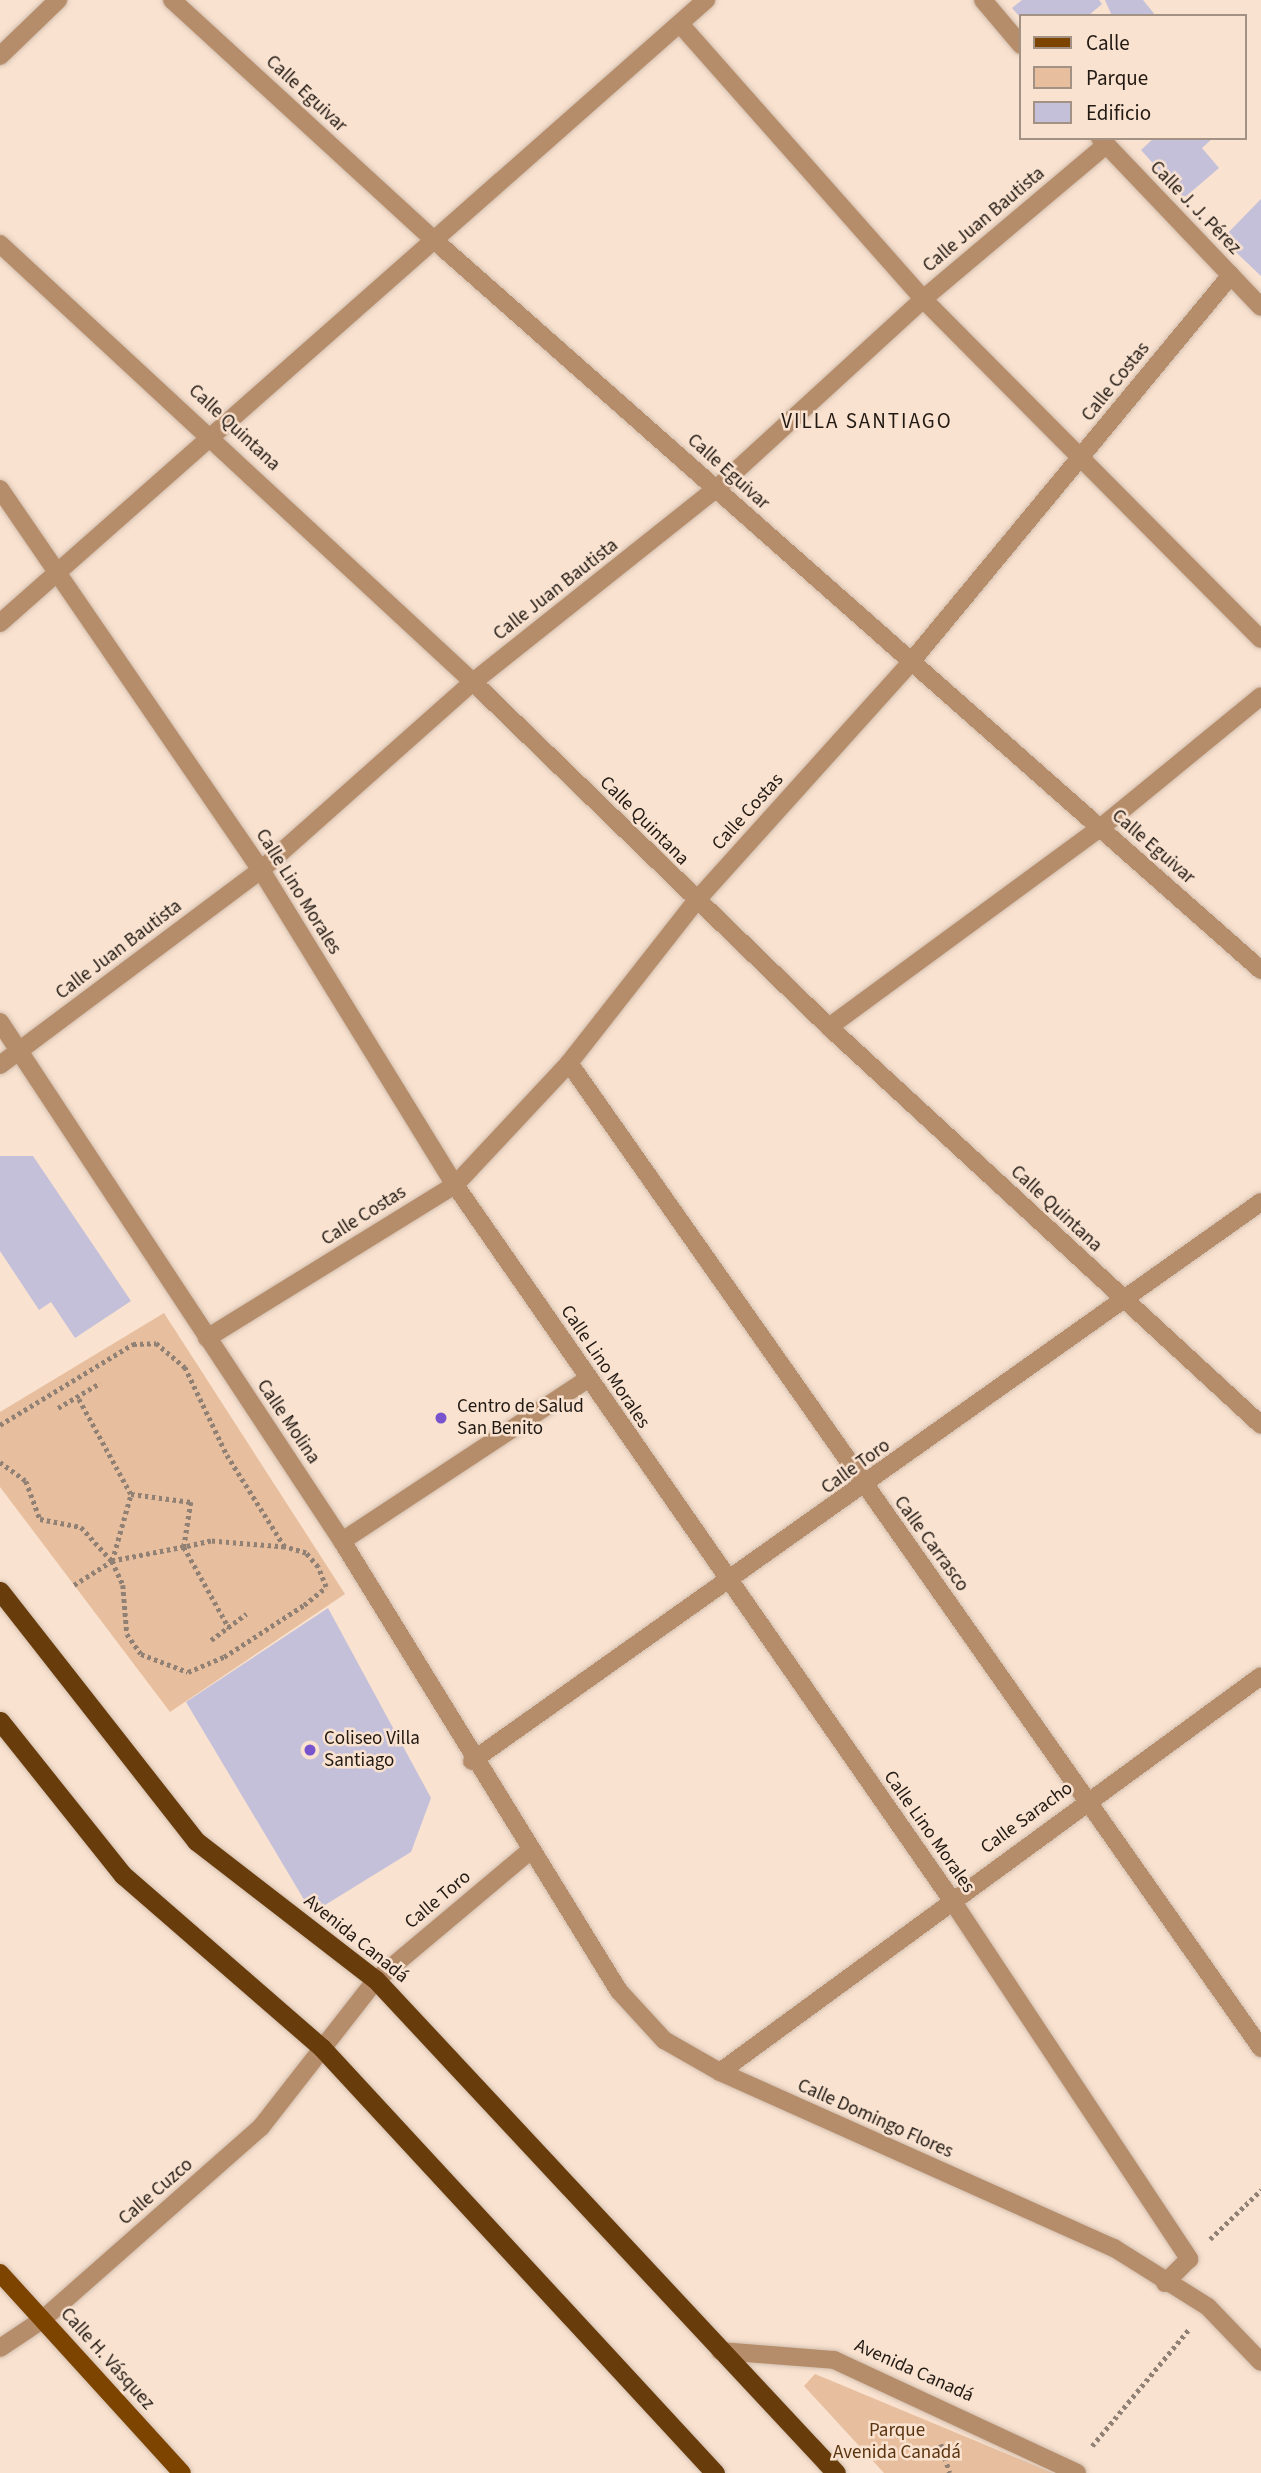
<!DOCTYPE html>
<meta charset="utf-8">
<style>
body{margin:0}
#map{position:relative;width:1261px;height:2473px;overflow:hidden;background:#f9e2d0;font-family:"Source Sans 3",sans-serif}
div>[style]{position:absolute}
[style*='--x']{left:calc(var(--x)*1px);top:calc(var(--y)*1px);width:calc(var(--w)*1px);rotate:calc(var(--a)*1deg)}
.green>*{inset:0;background:#e8bf9e}
.building>*{inset:0;background:#c4c0d9}
.path>*{height:4.5px;margin-top:-2.25px;transform-origin:0;background:repeating-linear-gradient(90deg,#918175 0 3.5px,transparent 0 7px)}
.roads{filter:drop-shadow(0 0 2px #d2beae) drop-shadow(0 0 2px #d2beae)}
.service>*{height:18px;margin:-9px;padding:0 9px;transform-origin:9px;border-radius:9px;background:#b68d6b}
.minor>*{height:18px;margin:-9px;padding:0 9px;transform-origin:9px;border-radius:9px;background:#b68d6b}
.primary>*{height:18px;margin:-9px;padding:0 9px;transform-origin:9px;border-radius:9px;background:#7d4400}
.trunk>*{height:19px;margin:-9.5px;padding:0 9.5px;transform-origin:9.5px;border-radius:9.5px;background:#693c0c}
.dots>*{width:19px;height:19px;translate:-50% -50%;box-sizing:border-box;border:4px solid #f9e2d0;border-radius:50%}
span{translate:-50% -50%;white-space:nowrap;text-align:center;line-height:1.15;-webkit-text-stroke:5px #f9e2d0;paint-order:stroke}
.street-label{font-size:19px;color:#211912}
.poi-label{font-size:19px;color:#211912}
.left{translate:0 -50%;text-align:left}
.park-label{font-size:19px;color:#5b3510}
.neighbourhood-label{font-size:21px;color:#211912;letter-spacing:2px}
.legend{position:absolute;left:1019px;top:14px;width:228px;height:126px;box-sizing:border-box;background:#f9e2d0;border:2px solid #a39284;margin:0;padding:9px 12px;list-style:none;font-size:21px;color:#211912}
.legend li{display:flex;align-items:center;gap:14px;height:35px}
.legend b{width:35px;border:2px solid #a39284}
</style>
<div id="map">
<div class="green">
<div style="clip-path:polygon(164px 1313px,345px 1594px,170px 1712px,0 1487px,0 1412px)"></div>
<div style="clip-path:polygon(815px 2374px,1053px 2473px,884px 2473px,804px 2386px)"></div>
</div>
<div class="building">
<div style="clip-path:polygon(1022px 0,1099px 0,1102px 4px,1088px 16px,1021px 18px,1012px 8px)"></div>
<div style="clip-path:polygon(1105px 0,1143px 0,1156px 16px,1112px 16px)"></div>
<div style="clip-path:polygon(1154px 138px,1213px 138px,1202px 148px,1219px 168px,1184px 198px,1141px 150px)"></div>
<div style="clip-path:polygon(1261px 199px,1261px 276px,1222px 239px)"></div>
<div style="clip-path:polygon(0 1156px,33px 1156px,131px 1301px,75px 1338px,51px 1302px,39px 1310px,0 1251px)"></div>
<div style="clip-path:polygon(328px 1608px,431px 1798px,411px 1852px,312px 1913px,186px 1702px)"></div>
</div>
<div class="path">
<div style="--x:79;--y:1399;--w:108;--a:61.3"></div>
<div style="--x:58;--y:1408;--w:49;--a:-30.8"></div>
<div style="--x:0;--y:1425;--w:156;--a:-31.3"></div>
<div style="--x:133;--y:1344;--w:23;--a:-2"></div>
<div style="--x:156;--y:1343;--w:38;--a:40"></div>
<div style="--x:185;--y:1367;--w:98;--a:64.5"></div>
<div style="--x:227;--y:1455;--w:109;--a:57.8"></div>
<div style="--x:0;--y:1462;--w:32;--a:36"></div>
<div style="--x:26;--y:1481;--w:40;--a:69.8"></div>
<div style="--x:40;--y:1519;--w:42;--a:11"></div>
<div style="--x:81;--y:1527;--w:45;--a:47.7"></div>
<div style="--x:131;--y:1494;--w:61;--a:7.6"></div>
<div style="--x:191;--y:1502;--w:46;--a:98.8"></div>
<div style="--x:184;--y:1547;--w:73;--a:169"></div>
<div style="--x:112;--y:1561;--w:70;--a:-74.2"></div>
<div style="--x:74;--y:1585;--w:45;--a:-32.3"></div>
<div style="--x:112;--y:1561;--w:26;--a:65"></div>
<div style="--x:123;--y:1585;--w:49;--a:85.3"></div>
<div style="--x:127;--y:1634;--w:24;--a:55"></div>
<div style="--x:141;--y:1654;--w:50;--a:21"></div>
<div style="--x:188;--y:1672;--w:39;--a:-23"></div>
<div style="--x:224;--y:1657;--w:95;--a:-33"></div>
<div style="--x:304;--y:1605;--w:28;--a:-39"></div>
<div style="--x:326;--y:1587;--w:22;--a:-112"></div>
<div style="--x:318;--y:1567;--w:18;--a:-131"></div>
<div style="--x:306;--y:1553;--w:22;--a:-164"></div>
<div style="--x:285;--y:1547;--w:74;--a:-175.4"></div>
<div style="--x:211;--y:1541;--w:28;--a:167"></div>
<div style="--x:184;--y:1547;--w:93;--a:60.9"></div>
<div style="--x:211;--y:1640;--w:44;--a:-36.6"></div>
<div style="--x:1210;--y:2239;--w:71;--a:-43.9"></div>
<div style="--x:941;--y:2444;--w:30;--a:73"></div>
<div style="--x:1092;--y:2446;--w:152;--a:-50.3"></div>
</div>
<div class="roads">
<div class="service">
<div style="--x:720;--y:2351;--w:114;--a:4.5"></div>
<div style="--x:834;--y:2360;--w:268;--a:24.9"></div>
</div>
<div class="minor">
<div style="--x:172;--y:0;--w:355;--a:42.5"></div>
<div style="--x:434;--y:240;--w:1103;--a:41.44"></div>
<div style="--x:983;--y:0;--w:59;--a:49.8"></div>
<div style="--x:680;--y:24;--w:367;--a:48.5"></div>
<div style="--x:923;--y:299;--w:479;--a:45.2"></div>
<div style="--x:0;--y:56;--w:81;--a:-44"></div>
<div style="--x:1100;--y:138;--w:233;--a:46.4"></div>
<div style="--x:0;--y:244;--w:645;--a:42.8"></div>
<div style="--x:473;--y:682;--w:496;--a:44.1"></div>
<div style="--x:829;--y:1027;--w:587;--a:42.65"></div>
<div style="--x:0;--y:489;--w:462;--a:55.6"></div>
<div style="--x:261;--y:870;--w:370;--a:58.4"></div>
<div style="--x:455;--y:1185;--w:869;--a:55.21"></div>
<div style="--x:951;--y:1899;--w:432;--a:56.5"></div>
<div style="--x:1189;--y:2259;--w:34;--a:135"></div>
<div style="--x:0;--y:623;--w:942;--a:-41.43"></div>
<div style="--x:0;--y:1022;--w:622;--a:56.62"></div>
<div style="--x:342;--y:1541;--w:528;--a:58.39"></div>
<div style="--x:619;--y:1991;--w:67;--a:47.4"></div>
<div style="--x:664;--y:2040;--w:64;--a:29.7"></div>
<div style="--x:720;--y:2072;--w:432;--a:24.1"></div>
<div style="--x:1114;--y:2248;--w:111;--a:32.1"></div>
<div style="--x:1208;--y:2307;--w:76;--a:46.1"></div>
<div style="--x:829;--y:1027;--w:336;--a:-36.3"></div>
<div style="--x:1100;--y:828;--w:208;--a:-39.3"></div>
<div style="--x:569;--y:1063;--w:1204;--a:54.91"></div>
<div style="--x:0;--y:1065;--w:326;--a:-36.8"></div>
<div style="--x:261;--y:870;--w:283;--a:-41.6"></div>
<div style="--x:473;--y:682;--w:310;--a:-38.5"></div>
<div style="--x:716;--y:489;--w:281;--a:-42.5"></div>
<div style="--x:923;--y:299;--w:239;--a:-40.1"></div>
<div style="--x:207;--y:1338;--w:291;--a:-31.7"></div>
<div style="--x:455;--y:1185;--w:167;--a:-46.9"></div>
<div style="--x:569;--y:1063;--w:206;--a:-51.9"></div>
<div style="--x:696;--y:901;--w:321;--a:-48"></div>
<div style="--x:911;--y:662;--w:502;--a:-50.41"></div>
<div style="--x:342;--y:1541;--w:295;--a:-33.4"></div>
<div style="--x:472;--y:1761;--w:967;--a:-35.32"></div>
<div style="--x:720;--y:2072;--w:670;--a:-36.2"></div>
<div style="--x:0;--y:2348;--w:50;--a:-33.7"></div>
<div style="--x:42;--y:2320;--w:292;--a:-41.4"></div>
<div style="--x:261;--y:2127;--w:187;--a:-52"></div>
<div style="--x:376;--y:1980;--w:201;--a:-40"></div>
</div>
<div class="primary">
<div style="--x:0;--y:2273;--w:270;--a:47.7"></div>
</div>
<div class="trunk">
<div style="--x:0;--y:1591;--w:318;--a:51.9"></div>
<div style="--x:196;--y:1841;--w:227;--a:37.7"></div>
<div style="--x:376;--y:1980;--w:674;--a:46.98"></div>
<div style="--x:0;--y:1721;--w:197;--a:51.4"></div>
<div style="--x:123;--y:1875;--w:264;--a:41"></div>
<div style="--x:322;--y:2048;--w:579;--a:47.24"></div>
</div>
</div>
<div class="dots">
<div style="left:441px;top:1418px;background:#7754ce"></div>
<div style="left:310px;top:1750px;background:#7754ce"></div>
</div>
<div class="street-label">
<span style="left:306px;top:94px;rotate:43deg">Calle Eguivar</span>
<span style="left:1195px;top:208px;rotate:46deg">Calle J. J. Pérez</span>
<span style="left:984px;top:220px;rotate:-40deg">Calle Juan Bautista</span>
<span style="left:1116px;top:382px;rotate:-51deg">Calle Costas</span>
<span style="left:234px;top:428px;rotate:43deg">Calle Quintana</span>
<span style="left:728px;top:472px;rotate:42deg">Calle Eguivar</span>
<span style="left:556px;top:590px;rotate:-38deg">Calle Juan Bautista</span>
<span style="left:748px;top:812px;rotate:-48deg">Calle Costas</span>
<span style="left:644px;top:821px;rotate:45deg">Calle Quintana</span>
<span style="left:1153px;top:847px;rotate:41deg">Calle Eguivar</span>
<span style="left:298px;top:892px;rotate:58deg">Calle Lino Morales</span>
<span style="left:119px;top:950px;rotate:-37deg">Calle Juan Bautista</span>
<span style="left:1056px;top:1209px;rotate:43deg">Calle Quintana</span>
<span style="left:364px;top:1216px;rotate:-32deg">Calle Costas</span>
<span style="left:605px;top:1367px;rotate:56deg">Calle Lino Morales</span>
<span style="left:288px;top:1422px;rotate:56deg">Calle Molina</span>
<span style="left:856px;top:1467px;rotate:-36deg">Calle Toro</span>
<span style="left:931px;top:1544px;rotate:54deg">Calle Carrasco</span>
<span style="left:1027px;top:1818px;rotate:-36deg">Calle Saracho</span>
<span style="left:929px;top:1832px;rotate:55deg">Calle Lino Morales</span>
<span style="left:438px;top:1900px;rotate:-40deg">Calle Toro</span>
<span style="left:356px;top:1939px;rotate:39deg">Avenida Canadá</span>
<span style="left:875px;top:2119px;rotate:24deg">Calle Domingo Flores</span>
<span style="left:156px;top:2192px;rotate:-41deg">Calle Cuzco</span>
<span style="left:107px;top:2359px;rotate:48deg">Calle H. Vásquez</span>
<span style="left:914px;top:2371px;rotate:24deg">Avenida Canadá</span>
</div>
<div class="poi-label">
<span class="left" style="left:457px;top:1418px">Centro de Salud<br>San Benito</span>
<span class="left" style="left:324px;top:1750px">Coliseo Villa<br>Santiago</span>
</div>
<div class="park-label">
<span style="left:897px;top:2442px">Parque<br>Avenida Canadá</span>
</div>
<div class="neighbourhood-label">
<span style="left:867px;top:421px">VILLA SANTIAGO</span>
</div>
<ul class="legend">
<li><b style="height:9px;background:#7d4400"></b>Calle</li>
<li><b style="height:19px;background:#e8bf9e"></b>Parque</li>
<li><b style="height:19px;background:#c4c0d9"></b>Edificio</li>
</ul>
</div>
